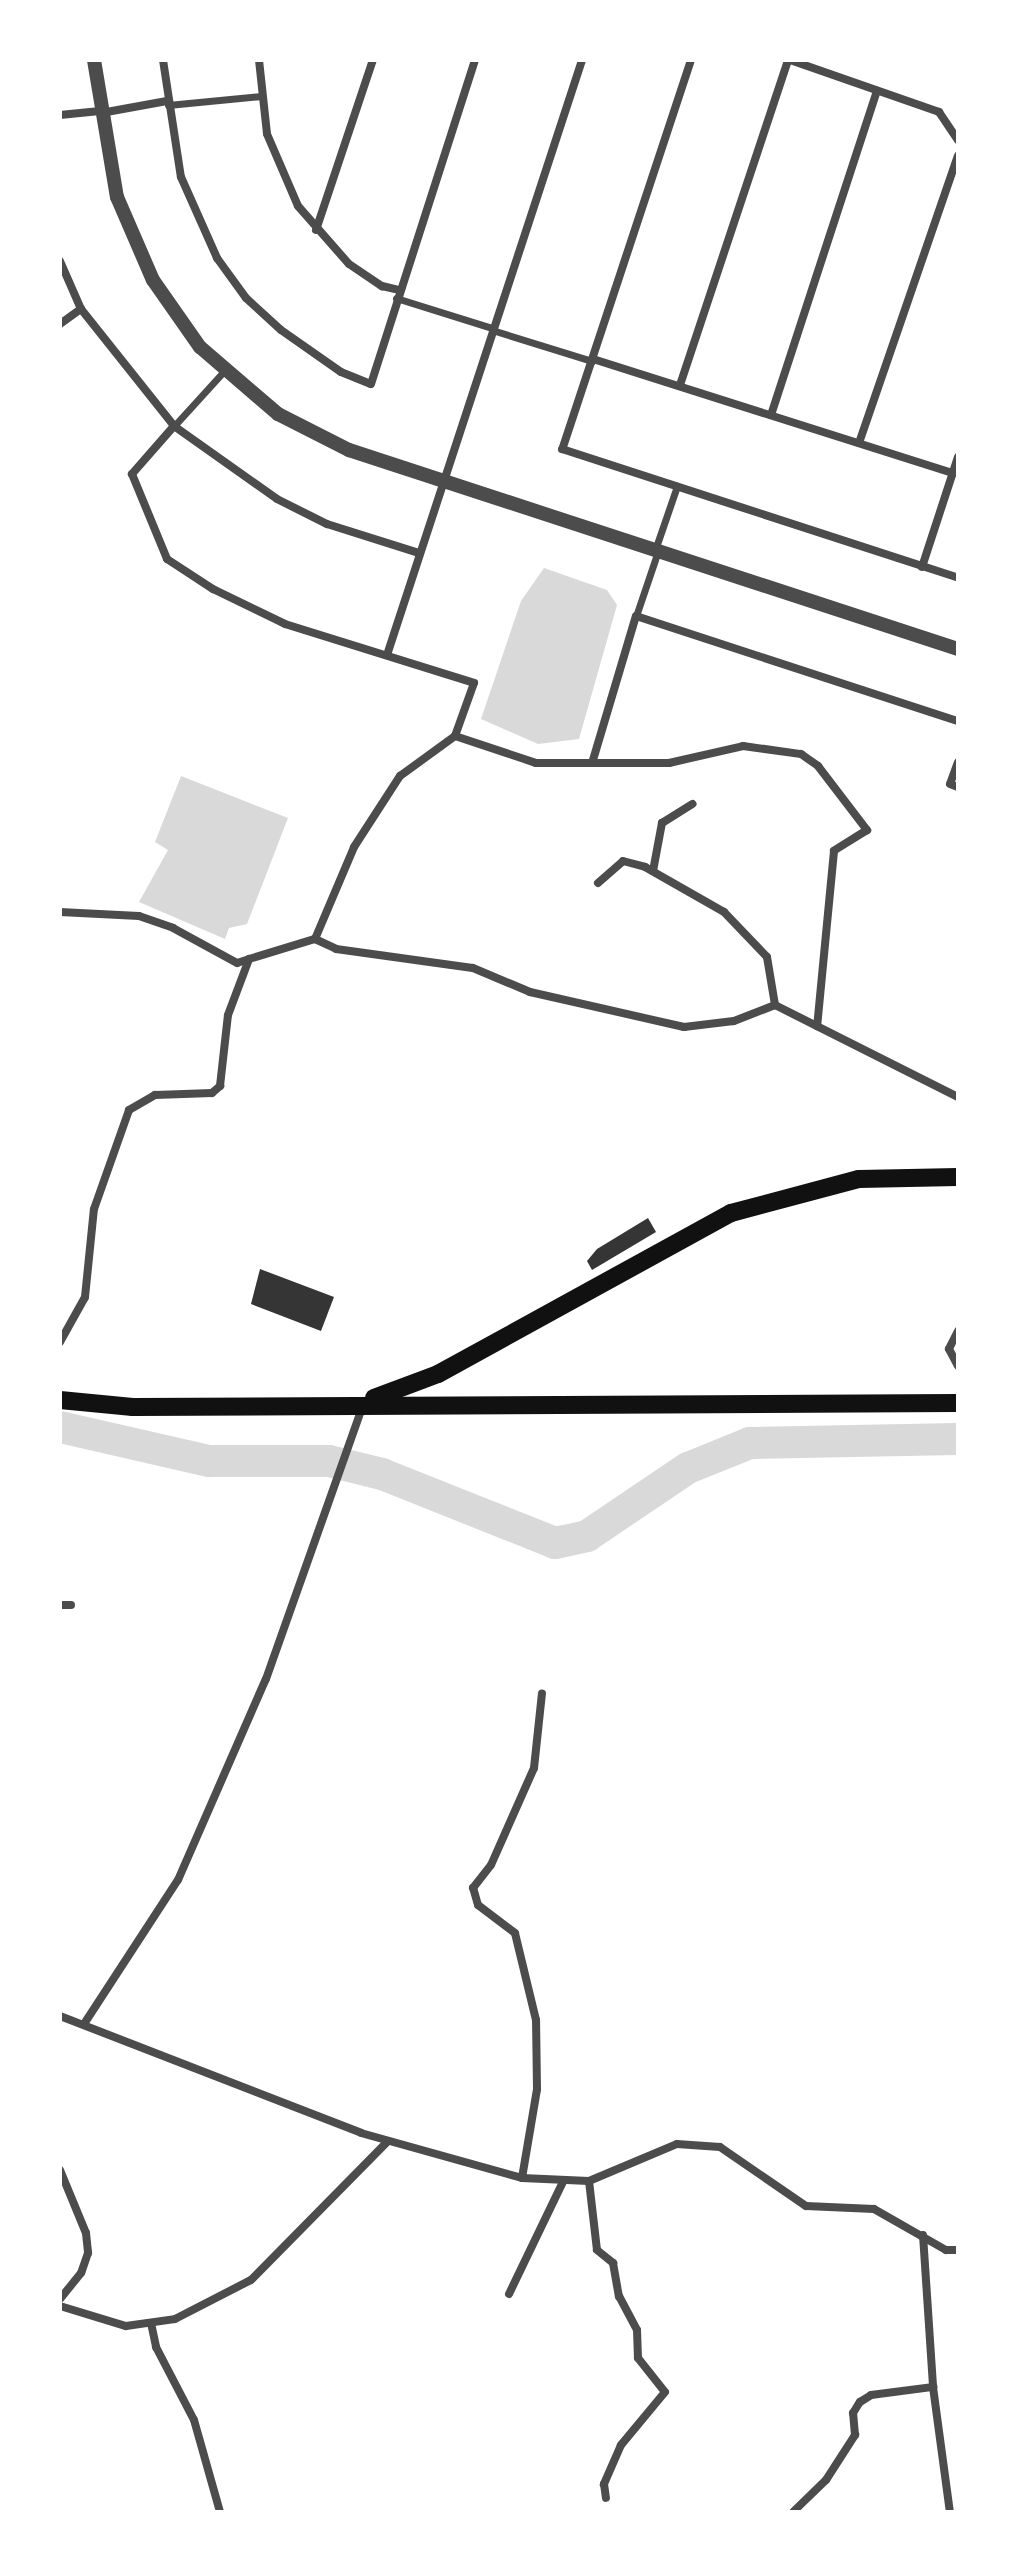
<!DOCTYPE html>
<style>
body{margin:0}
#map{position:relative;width:1018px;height:2572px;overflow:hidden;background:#fff;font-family:"DM Sans",sans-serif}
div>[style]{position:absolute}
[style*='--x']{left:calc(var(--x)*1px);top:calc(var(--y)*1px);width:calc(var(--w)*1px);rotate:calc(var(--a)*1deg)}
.water>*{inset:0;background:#d9d9d9}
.river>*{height:32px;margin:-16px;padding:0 16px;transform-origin:16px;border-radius:16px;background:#d9d9d9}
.building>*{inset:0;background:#353535}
.pedestrian>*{height:7px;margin:-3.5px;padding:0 3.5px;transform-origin:3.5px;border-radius:3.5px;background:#4c4c4c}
.minor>*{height:8px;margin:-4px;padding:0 4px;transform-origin:4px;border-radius:4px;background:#4c4c4c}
.tertiary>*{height:14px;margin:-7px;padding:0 7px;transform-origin:7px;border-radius:7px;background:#4c4c4c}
.trunk>*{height:18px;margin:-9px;padding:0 9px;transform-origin:9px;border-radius:9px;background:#111}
span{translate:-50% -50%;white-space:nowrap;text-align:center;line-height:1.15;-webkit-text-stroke:6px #fff;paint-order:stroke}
.frame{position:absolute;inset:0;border:62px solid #fff;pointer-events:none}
</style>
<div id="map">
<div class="water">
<div style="clip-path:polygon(544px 568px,607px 590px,617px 605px,579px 739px,538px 744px,481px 719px,521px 601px)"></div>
<div style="clip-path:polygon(181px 776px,288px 818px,247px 924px,229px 928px,225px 939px,139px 902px,168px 850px,155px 842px)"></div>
</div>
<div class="river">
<div style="--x:60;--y:1427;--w:153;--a:12.9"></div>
<div style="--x:209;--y:1461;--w:120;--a:0"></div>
<div style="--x:329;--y:1461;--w:55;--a:13.8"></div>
<div style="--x:382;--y:1474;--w:186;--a:21.7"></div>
<div style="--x:555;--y:1543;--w:33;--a:-12"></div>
<div style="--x:587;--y:1536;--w:122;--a:-34"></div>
<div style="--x:688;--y:1468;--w:67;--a:-22"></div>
<div style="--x:750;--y:1443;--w:208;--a:-1.1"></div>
</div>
<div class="building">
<div style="clip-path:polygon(648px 1218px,656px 1232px,592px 1270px,587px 1261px,597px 1249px)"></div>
<div style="clip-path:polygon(260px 1269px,334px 1297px,321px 1331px,251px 1304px)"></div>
</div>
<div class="pedestrian">
<div style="--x:168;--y:105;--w:94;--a:-5.5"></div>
<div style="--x:396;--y:298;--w:101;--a:17.4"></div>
<div style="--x:492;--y:330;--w:105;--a:17.2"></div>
<div style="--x:174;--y:426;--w:74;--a:-47.7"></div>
<div style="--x:655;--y:550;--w:68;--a:-71"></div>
<div style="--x:636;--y:616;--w:69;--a:-71.3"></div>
</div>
<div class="minor">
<div style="--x:163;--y:60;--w:118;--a:81.3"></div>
<div style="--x:181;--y:177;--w:89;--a:66"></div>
<div style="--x:217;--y:258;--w:49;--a:54.1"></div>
<div style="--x:246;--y:298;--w:47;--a:42.4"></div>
<div style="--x:281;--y:330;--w:73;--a:35"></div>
<div style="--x:341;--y:372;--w:32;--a:22"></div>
<div style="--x:371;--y:384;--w:340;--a:-72.2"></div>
<div style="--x:259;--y:60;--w:74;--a:83.8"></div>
<div style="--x:267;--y:134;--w:78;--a:66.7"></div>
<div style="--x:298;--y:206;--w:77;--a:48.7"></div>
<div style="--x:349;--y:264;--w:40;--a:34"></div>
<div style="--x:382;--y:286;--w:17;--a:13"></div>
<div style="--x:691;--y:60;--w:410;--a:108.3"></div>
<div style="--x:562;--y:449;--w:416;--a:18"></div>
<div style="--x:790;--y:60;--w:158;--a:19.2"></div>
<div style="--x:939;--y:112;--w:34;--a:56"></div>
<div style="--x:101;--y:113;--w:67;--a:-10.3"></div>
<div style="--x:60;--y:115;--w:40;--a:-5.7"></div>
<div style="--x:316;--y:230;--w:179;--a:-71.5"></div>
<div style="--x:60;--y:261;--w:52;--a:66.4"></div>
<div style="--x:81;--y:309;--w:149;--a:51.5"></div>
<div style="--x:174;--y:426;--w:126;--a:35.3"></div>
<div style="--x:277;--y:499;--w:56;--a:26.6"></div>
<div style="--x:327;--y:524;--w:96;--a:17.5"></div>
<div style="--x:60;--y:324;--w:26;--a:-36"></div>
<div style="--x:593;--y:359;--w:378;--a:17.6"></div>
<div style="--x:680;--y:385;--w:342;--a:-71.6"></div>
<div style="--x:771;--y:415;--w:341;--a:-71.9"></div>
<div style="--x:174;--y:426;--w:64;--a:131.2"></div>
<div style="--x:132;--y:474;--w:92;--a:67.6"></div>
<div style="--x:167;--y:559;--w:55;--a:33.1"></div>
<div style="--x:213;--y:589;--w:80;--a:25.9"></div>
<div style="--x:285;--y:624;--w:198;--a:17.3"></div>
<div style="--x:474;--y:683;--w:56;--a:109.7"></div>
<div style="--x:859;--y:443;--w:304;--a:-71"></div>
<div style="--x:922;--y:567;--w:116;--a:-71.9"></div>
<div style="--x:387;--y:655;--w:626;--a:-71.85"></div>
<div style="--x:593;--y:760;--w:150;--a:-73.4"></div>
<div style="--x:636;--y:616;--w:339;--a:18.1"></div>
<div style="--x:958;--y:762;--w:23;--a:110"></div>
<div style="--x:950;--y:784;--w:9;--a:21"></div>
<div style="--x:653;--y:871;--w:49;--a:-79.4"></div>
<div style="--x:662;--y:823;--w:36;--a:-32"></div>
<div style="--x:598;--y:883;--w:33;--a:-41"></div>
<div style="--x:623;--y:861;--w:23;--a:15"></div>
<div style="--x:645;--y:867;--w:91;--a:29.7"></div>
<div style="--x:724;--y:912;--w:62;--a:46.3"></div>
<div style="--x:767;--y:957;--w:49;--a:80.5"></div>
<div style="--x:60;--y:912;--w:79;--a:2.9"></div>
<div style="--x:139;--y:916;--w:36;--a:19"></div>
<div style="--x:173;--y:928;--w:73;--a:28.7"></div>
<div style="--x:237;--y:963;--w:13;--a:-18"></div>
<div style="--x:315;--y:939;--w:23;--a:25"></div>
<div style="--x:336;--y:949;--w:138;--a:7.9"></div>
<div style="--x:473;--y:968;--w:62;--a:22.8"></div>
<div style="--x:530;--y:992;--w:158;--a:12.8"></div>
<div style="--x:684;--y:1027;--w:50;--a:-6.8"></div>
<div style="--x:734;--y:1021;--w:44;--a:-21.3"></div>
<div style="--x:775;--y:1005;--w:205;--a:26.7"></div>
<div style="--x:958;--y:1331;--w:20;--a:117"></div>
<div style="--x:949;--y:1349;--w:19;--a:62"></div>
<div style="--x:60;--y:1342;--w:51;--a:-60.9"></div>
<div style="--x:85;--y:1297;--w:88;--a:-84.2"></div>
<div style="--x:94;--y:1209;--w:105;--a:-70.5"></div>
<div style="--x:129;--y:1110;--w:30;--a:-30"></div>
<div style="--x:155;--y:1095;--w:57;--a:-2"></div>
<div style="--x:212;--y:1093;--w:11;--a:-41"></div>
<div style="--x:220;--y:1086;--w:71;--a:-83.6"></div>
<div style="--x:228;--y:1015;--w:60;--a:-69.4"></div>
<div style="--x:249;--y:959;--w:69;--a:-16.9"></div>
<div style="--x:315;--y:939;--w:100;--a:-67"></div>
<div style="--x:354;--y:847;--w:85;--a:-57.1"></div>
<div style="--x:400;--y:776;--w:68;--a:-36"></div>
<div style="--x:455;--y:736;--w:85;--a:18.4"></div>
<div style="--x:536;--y:763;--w:133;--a:0"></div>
<div style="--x:669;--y:763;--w:76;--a:-12.9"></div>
<div style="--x:743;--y:746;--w:59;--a:7.9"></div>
<div style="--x:801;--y:754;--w:21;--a:35"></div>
<div style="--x:818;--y:766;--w:81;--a:52.6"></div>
<div style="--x:867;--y:830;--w:39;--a:148"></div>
<div style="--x:834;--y:851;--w:176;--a:95.5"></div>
<div style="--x:60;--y:1605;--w:11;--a:0"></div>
<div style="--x:60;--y:2016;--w:323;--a:21.2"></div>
<div style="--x:361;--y:2133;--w:167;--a:15.6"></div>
<div style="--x:522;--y:2178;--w:67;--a:2.6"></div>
<div style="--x:589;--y:2181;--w:95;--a:-22.8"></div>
<div style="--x:677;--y:2144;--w:43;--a:4"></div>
<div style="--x:720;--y:2147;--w:104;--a:34.5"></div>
<div style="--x:806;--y:2206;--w:68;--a:2.5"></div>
<div style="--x:874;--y:2209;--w:83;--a:29.7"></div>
<div style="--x:946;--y:2250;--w:12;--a:0"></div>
<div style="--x:84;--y:2024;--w:172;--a:-56.9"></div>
<div style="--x:178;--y:1880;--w:219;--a:-66.4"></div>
<div style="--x:266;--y:1679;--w:288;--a:-70.5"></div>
<div style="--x:60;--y:2170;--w:68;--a:67.6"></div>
<div style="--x:86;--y:2233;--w:20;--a:84"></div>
<div style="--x:88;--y:2253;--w:21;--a:109"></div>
<div style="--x:81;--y:2273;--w:33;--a:129"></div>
<div style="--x:522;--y:2178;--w:90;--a:-80.4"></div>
<div style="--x:537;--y:2089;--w:69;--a:-90.8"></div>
<div style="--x:536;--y:2020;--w:89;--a:-103.6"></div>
<div style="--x:515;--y:1933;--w:46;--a:-142.9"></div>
<div style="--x:478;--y:1905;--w:18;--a:-106"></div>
<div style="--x:473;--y:1888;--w:29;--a:-52"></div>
<div style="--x:491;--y:1865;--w:106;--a:-66.1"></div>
<div style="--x:534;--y:1768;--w:75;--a:-83.9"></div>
<div style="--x:589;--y:2181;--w:69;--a:83.4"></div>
<div style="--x:597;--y:2250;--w:21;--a:39"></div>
<div style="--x:613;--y:2263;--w:34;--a:80"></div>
<div style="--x:619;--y:2296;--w:38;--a:62"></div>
<div style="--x:637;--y:2330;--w:28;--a:88"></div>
<div style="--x:638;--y:2358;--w:43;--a:51.5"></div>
<div style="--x:665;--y:2392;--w:69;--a:129.7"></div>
<div style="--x:621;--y:2445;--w:43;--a:113.6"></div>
<div style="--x:604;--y:2484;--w:14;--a:82"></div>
<div style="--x:923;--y:2235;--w:152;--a:86.2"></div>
<div style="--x:933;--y:2387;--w:126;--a:82.3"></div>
<div style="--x:509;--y:2294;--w:124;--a:-64.3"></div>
<div style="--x:60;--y:2306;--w:69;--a:16.9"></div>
<div style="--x:126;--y:2326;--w:49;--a:-8.1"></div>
<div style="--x:175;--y:2319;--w:85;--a:-27.2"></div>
<div style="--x:251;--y:2280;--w:195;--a:-45.4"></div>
<div style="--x:151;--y:2323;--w:25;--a:78"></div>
<div style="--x:156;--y:2347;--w:82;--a:62.5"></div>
<div style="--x:194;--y:2420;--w:96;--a:74.2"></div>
<div style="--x:793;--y:2512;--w:46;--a:-44.1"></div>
<div style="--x:826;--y:2480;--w:54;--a:-57.2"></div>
<div style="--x:855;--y:2435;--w:22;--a:-95"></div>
<div style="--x:853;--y:2413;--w:13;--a:-58"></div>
<div style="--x:860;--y:2402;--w:13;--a:-32"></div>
<div style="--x:871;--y:2395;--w:63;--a:-7.4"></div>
</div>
<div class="tertiary">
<div style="--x:94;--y:60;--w:139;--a:80.5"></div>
<div style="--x:117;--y:197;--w:90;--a:66.6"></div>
<div style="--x:153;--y:280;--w:82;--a:55"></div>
<div style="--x:200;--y:347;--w:103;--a:40.7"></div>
<div style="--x:278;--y:414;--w:80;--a:26.9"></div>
<div style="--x:349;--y:450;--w:641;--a:18.1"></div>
</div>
<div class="trunk">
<div style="--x:374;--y:1398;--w:68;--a:-20.6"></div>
<div style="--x:438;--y:1374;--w:334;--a:-28.8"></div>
<div style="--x:731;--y:1213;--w:132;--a:-14.9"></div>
<div style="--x:859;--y:1179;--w:99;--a:-1.2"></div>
<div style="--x:60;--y:1400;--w:73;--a:5.5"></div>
<div style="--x:133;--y:1407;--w:825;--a:-0.28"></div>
</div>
<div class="frame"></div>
</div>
